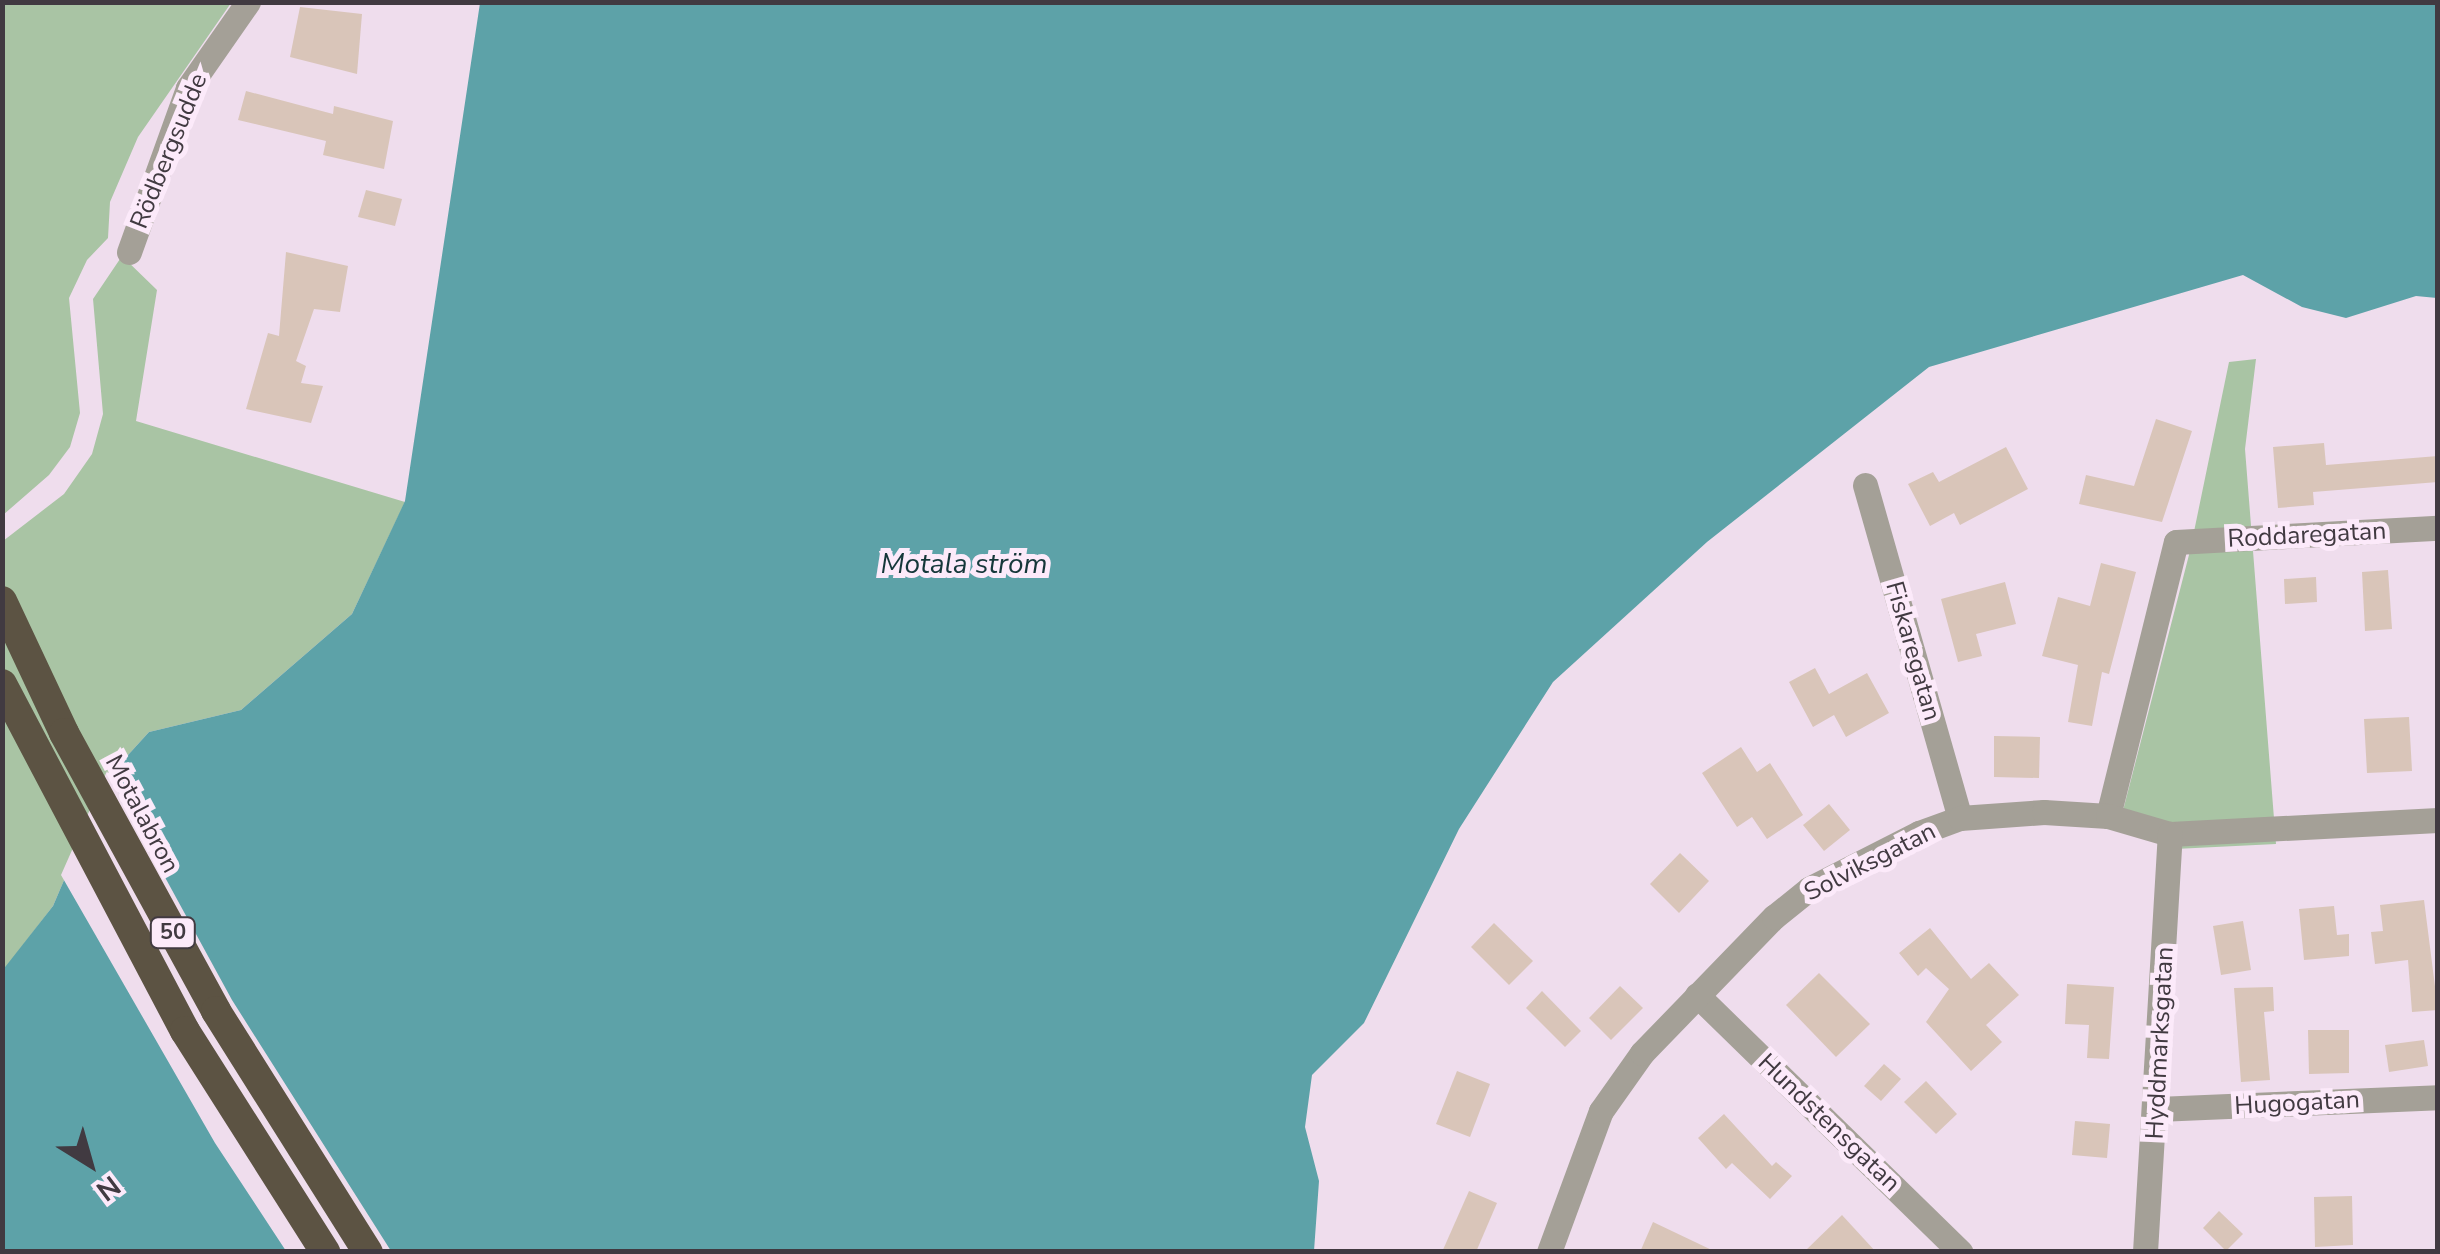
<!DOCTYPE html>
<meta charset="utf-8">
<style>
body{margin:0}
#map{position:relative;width:2440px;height:1254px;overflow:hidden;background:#efdded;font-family:"Nunito Sans",sans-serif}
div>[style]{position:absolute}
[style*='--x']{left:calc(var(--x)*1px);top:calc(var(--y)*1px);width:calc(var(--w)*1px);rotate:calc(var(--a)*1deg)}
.green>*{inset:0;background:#a9c4a4}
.water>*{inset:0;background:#5da2a8}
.pier>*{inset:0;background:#efdded}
.building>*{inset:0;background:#d9c5b9}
.street>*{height:25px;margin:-12.5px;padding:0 12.5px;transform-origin:12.5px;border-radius:12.5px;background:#a4a097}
.highway>*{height:30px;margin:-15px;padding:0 15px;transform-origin:15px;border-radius:15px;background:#5c5343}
span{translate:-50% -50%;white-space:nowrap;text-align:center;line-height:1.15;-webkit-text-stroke:10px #fceafa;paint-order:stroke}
.shield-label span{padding:2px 8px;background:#fceafa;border:2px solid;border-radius:8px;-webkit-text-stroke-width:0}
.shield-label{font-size:22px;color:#413a41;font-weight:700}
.street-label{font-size:25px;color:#413a41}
.water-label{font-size:28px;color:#15373a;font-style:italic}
.frame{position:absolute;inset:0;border:5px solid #413a41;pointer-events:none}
.north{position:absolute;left:40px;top:1114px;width:100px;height:100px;-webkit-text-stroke:8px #fceafa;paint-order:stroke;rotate:143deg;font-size:28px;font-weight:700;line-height:40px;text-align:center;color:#413a41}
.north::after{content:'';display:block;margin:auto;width:35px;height:45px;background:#413a41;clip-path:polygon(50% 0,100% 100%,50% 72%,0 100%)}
</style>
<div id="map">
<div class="green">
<div style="clip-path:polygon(3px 2px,231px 3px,138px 137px,110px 202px,108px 238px,87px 260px,69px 298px,80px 413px,70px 447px,49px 475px,3px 515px)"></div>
<div style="clip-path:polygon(122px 256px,157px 290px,136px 421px,405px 502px,352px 614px,241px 710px,149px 732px,108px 777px,53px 906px,3px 971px,3px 541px,64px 494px,92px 454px,103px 414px,93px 299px)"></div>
<div style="clip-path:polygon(2256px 359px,2245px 449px,2276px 844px,2175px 849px,2119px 826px,2190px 551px,2229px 362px)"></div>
</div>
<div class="water">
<div style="clip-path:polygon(480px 3px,2437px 3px,2437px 298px,2416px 296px,2346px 318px,2302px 307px,2243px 275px,1929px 367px,1707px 542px,1553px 682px,1459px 829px,1364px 1023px,1312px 1075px,1305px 1127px,1319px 1181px,1314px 1251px,3px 1251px,2px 971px,53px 906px,108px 777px,149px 732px,241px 710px,352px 614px,405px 501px)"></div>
</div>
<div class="pier">
<div style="clip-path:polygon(107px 771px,232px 1000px,391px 1251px,286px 1251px,215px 1143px,61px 875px)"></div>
</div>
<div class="building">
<div style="clip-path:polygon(300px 7px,362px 14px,357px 74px,290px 57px)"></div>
<div style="clip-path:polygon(246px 91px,333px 114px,334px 106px,393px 121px,384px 169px,323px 155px,326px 141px,238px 120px)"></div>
<div style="clip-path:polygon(366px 190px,402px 199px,395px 226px,358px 217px)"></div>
<div style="clip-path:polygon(286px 252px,348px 266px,340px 312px,314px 309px,296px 361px,306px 366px,301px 383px,323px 386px,311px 423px,246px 409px,268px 333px,279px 336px)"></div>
<div style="clip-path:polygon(2156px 419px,2192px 431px,2162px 522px,2079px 504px,2086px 475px,2134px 486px)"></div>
<div style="clip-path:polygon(2324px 443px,2326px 465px,2438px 456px,2438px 482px,2313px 492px,2314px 505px,2278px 508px,2273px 447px)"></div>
<div style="clip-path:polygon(2006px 447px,2028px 489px,1960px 525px,1954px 513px,1930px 526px,1908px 484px,1933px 472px,1939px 482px)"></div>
<div style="clip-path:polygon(2101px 563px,2136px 572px,2109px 674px,2102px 672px,2092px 726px,2068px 722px,2078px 665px,2042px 656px,2058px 597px,2090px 606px)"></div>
<div style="clip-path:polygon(2388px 570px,2392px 629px,2365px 631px,2362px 572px)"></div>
<div style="clip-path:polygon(2316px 577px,2317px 602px,2285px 604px,2284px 579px)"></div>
<div style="clip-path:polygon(2005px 582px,2016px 624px,1976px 634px,1982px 656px,1958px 662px,1941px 599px)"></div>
<div style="clip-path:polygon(1815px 668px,1829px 694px,1867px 673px,1889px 713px,1846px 737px,1834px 715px,1813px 727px,1789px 682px)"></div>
<div style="clip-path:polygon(2409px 717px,2412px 771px,2367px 773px,2364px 719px)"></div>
<div style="clip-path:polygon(1994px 736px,2040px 737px,2039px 778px,1994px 777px)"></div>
<div style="clip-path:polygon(1741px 747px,1757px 772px,1770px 763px,1803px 815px,1767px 839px,1752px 817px,1737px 827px,1702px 773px)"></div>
<div style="clip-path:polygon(1829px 804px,1850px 830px,1824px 851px,1803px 825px)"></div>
<div style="clip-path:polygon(1680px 853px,1709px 881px,1679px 913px,1650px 884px)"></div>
<div style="clip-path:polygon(2424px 900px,2438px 1010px,2412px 1012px,2408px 960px,2375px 964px,2371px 932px,2383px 931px,2380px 905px)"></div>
<div style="clip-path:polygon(2334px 906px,2337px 935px,2349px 934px,2349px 956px,2304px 960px,2299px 909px)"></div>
<div style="clip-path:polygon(2243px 921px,2251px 970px,2221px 975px,2213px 926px)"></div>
<div style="clip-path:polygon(1494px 923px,1533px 961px,1509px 985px,1471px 947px)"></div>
<div style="clip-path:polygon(1930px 928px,1971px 979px,1989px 963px,2019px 995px,1986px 1025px,2002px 1042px,1971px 1071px,1926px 1022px,1949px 989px,1926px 968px,1918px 976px,1899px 953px)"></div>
<div style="clip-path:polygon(1819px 973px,1870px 1024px,1836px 1057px,1786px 1005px)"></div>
<div style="clip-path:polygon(2067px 984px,2114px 987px,2109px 1059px,2087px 1058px,2089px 1025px,2065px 1024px)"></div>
<div style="clip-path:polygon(1620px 986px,1643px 1008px,1611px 1040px,1589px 1018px)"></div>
<div style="clip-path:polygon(2273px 987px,2274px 1011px,2264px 1012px,2270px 1080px,2241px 1082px,2234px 988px)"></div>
<div style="clip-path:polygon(1542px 991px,1581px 1031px,1565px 1047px,1526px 1008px)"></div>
<div style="clip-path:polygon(2308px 1030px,2349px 1030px,2349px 1073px,2309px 1074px)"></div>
<div style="clip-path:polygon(2424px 1040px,2428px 1066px,2389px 1072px,2385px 1045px)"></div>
<div style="clip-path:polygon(1884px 1064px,1901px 1079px,1881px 1101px,1864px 1086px)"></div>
<div style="clip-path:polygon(1457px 1071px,1490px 1084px,1470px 1137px,1436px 1124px)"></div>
<div style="clip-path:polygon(1926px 1081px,1957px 1114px,1936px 1134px,1904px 1102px)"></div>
<div style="clip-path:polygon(1724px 1114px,1772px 1166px,1776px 1162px,1792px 1176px,1770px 1199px,1732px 1163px,1726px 1169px,1698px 1138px)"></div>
<div style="clip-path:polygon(2075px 1121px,2110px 1124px,2107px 1158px,2072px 1155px)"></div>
<div style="clip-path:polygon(1469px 1191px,1497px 1203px,1476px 1252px,1442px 1252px)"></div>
<div style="clip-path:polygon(2352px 1196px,2353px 1245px,2315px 1247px,2314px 1197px)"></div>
<div style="clip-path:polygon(2219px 1211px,2243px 1234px,2226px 1251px,2203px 1228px)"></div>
<div style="clip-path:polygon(1842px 1215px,1876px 1252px,1804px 1252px)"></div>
<div style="clip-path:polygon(1653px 1222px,1716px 1252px,1640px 1252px)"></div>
</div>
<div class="street">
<div style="--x:129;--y:252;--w:174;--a:-70.2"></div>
<div style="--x:188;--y:88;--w:105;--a:-55.1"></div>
<div style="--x:1865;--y:485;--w:346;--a:74.1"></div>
<div style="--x:2108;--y:816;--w:282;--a:-76.1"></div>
<div style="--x:2176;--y:542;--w:262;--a:-3.1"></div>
<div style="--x:1697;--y:995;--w:368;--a:44.3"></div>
<div style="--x:2157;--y:1109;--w:281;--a:-2.4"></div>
<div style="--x:1549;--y:1252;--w:150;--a:-69.8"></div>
<div style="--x:1601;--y:1111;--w:71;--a:-54.7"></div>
<div style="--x:1642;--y:1053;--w:190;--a:-45.9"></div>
<div style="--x:1774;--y:917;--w:45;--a:-38.7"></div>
<div style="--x:1809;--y:889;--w:123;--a:-27"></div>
<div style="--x:1919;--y:833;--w:44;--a:-20.1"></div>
<div style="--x:1960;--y:818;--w:84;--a:-4.1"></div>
<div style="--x:2044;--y:812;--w:64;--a:3.6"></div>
<div style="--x:2108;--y:816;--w:65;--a:16.2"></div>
<div style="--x:2170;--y:834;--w:268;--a:-3"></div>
<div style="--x:2145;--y:1252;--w:419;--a:-86.6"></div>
</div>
<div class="highway">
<div style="--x:2;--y:601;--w:146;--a:64.8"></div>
<div style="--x:64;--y:733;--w:317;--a:61.3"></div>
<div style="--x:216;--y:1011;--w:285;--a:57.8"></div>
<div style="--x:2;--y:684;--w:392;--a:62.2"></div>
<div style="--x:185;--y:1031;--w:262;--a:57.6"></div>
</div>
<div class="shield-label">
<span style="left:173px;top:933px">50</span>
</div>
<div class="street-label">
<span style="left:169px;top:151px;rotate:-68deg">Rödbergsudde</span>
<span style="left:2307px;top:535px;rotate:-3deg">Roddaregatan</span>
<span style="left:1913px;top:651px;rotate:74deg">Fiskaregatan</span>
<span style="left:142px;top:814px;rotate:62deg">Motalabron</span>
<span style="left:1870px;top:862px;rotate:-27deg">Solviksgatan</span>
<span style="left:2160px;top:1043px;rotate:-87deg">Hyddmarksgatan</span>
<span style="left:2297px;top:1103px;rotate:-3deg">Hugogatan</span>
<span style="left:1829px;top:1123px;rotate:44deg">Hundstensgatan</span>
</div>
<div class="water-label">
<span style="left:964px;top:564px">Motala ström</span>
</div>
<div class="frame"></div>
<div class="north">N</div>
</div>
